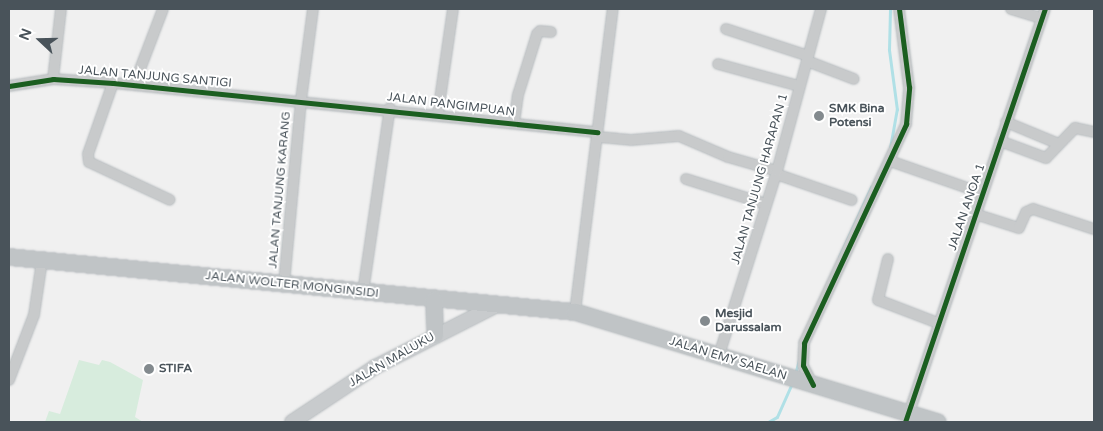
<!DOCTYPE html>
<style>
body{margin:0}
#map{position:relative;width:1103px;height:431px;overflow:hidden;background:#f0f0f0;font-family:"Varela Round",sans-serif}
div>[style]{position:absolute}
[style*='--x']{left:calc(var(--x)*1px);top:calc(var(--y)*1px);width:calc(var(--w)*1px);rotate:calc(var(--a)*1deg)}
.green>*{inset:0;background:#d7ecdd}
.stream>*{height:2.5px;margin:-1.25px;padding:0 1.25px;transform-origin:1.25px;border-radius:1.25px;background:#b0e0e6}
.roads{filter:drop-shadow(0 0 1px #b6bbbe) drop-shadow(0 0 1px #b6bbbe)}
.minor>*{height:10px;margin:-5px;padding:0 5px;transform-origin:5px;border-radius:5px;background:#c8cacb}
.secondary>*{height:14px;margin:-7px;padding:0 7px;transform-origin:7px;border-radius:7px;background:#c8cbcd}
.trunk>*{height:16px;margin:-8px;padding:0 8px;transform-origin:8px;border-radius:8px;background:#c0c4c6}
.cycleway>*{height:5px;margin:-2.5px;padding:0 2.5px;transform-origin:2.5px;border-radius:2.5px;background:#1b5e20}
.dots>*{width:14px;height:14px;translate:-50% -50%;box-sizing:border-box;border:2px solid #fff;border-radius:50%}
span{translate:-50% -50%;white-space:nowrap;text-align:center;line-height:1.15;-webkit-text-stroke:4px #fff;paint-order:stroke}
.street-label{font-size:12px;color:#49535a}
.poi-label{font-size:12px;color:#49535a;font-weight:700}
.left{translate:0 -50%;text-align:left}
.frame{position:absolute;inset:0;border:10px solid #49535a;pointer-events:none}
.north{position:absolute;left:15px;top:15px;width:50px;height:50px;-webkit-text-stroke:4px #fff;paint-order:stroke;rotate:291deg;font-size:14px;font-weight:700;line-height:20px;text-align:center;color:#49535a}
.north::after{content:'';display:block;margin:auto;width:18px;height:22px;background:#49535a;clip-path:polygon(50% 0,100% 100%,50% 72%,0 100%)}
</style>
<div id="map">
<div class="green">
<div style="clip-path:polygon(79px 360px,99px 365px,102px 360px,110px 362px,143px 380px,135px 417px,143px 422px,45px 422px,49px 411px,60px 414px)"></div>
</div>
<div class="stream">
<div style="--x:890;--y:148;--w:39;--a:-80"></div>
<div style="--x:897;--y:110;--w:61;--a:-97.6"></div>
<div style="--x:889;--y:50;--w:41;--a:-88.6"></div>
<div style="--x:839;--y:257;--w:77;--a:-65.4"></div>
<div style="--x:795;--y:374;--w:15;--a:-74"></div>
<div style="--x:768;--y:422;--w:10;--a:-29"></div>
<div style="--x:777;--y:417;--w:36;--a:-66"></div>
</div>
<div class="roads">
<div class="minor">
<div style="--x:1011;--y:9;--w:31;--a:17"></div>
<div style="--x:726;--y:29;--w:86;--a:18.2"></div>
<div style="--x:807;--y:61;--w:50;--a:21"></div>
<div style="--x:718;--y:64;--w:84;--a:15.2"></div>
<div style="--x:53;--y:79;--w:70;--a:-83.5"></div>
<div style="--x:113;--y:83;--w:75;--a:109.4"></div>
<div style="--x:88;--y:154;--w:8;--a:83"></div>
<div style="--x:89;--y:162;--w:89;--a:25.1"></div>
<div style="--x:134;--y:85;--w:81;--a:-69.1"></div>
<div style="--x:9;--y:86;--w:45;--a:-9"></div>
<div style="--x:53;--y:79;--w:60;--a:3.8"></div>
<div style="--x:113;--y:83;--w:487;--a:5.8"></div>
<div style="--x:438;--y:113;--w:105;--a:-81.8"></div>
<div style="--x:1006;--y:122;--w:57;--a:22.5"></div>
<div style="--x:514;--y:123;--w:28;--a:-82"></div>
<div style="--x:518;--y:95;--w:64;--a:-72.7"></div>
<div style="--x:537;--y:34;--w:4;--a:-45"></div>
<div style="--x:540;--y:31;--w:11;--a:5"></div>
<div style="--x:598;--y:137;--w:33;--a:5"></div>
<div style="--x:631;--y:140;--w:48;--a:-4.8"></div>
<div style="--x:679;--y:136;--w:53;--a:23.2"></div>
<div style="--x:728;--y:157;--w:51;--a:15.9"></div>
<div style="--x:1000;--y:141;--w:49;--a:20.3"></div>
<div style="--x:1046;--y:158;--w:42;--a:-46"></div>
<div style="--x:1075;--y:128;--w:19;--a:12"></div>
<div style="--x:890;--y:161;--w:97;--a:19.2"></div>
<div style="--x:776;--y:174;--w:80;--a:18.9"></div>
<div style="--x:686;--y:179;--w:84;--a:17.4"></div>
<div style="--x:975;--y:214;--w:46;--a:17.7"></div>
<div style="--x:1019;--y:228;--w:17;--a:-66"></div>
<div style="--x:1026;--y:212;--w:8;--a:-23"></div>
<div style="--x:1033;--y:209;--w:64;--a:18.2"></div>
<div style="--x:888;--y:259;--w:42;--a:103.7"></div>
<div style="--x:878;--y:300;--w:64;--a:21"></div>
<div style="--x:284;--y:284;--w:185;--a:-84.7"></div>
<div style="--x:301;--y:100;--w:92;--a:-82.5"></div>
<div style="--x:363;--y:292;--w:186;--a:-81.7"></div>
<div style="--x:575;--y:312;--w:305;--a:-82.9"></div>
<div style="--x:719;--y:355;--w:193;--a:-72.5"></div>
<div style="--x:777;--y:171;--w:168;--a:-74.8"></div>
<div style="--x:9;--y:380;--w:70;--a:-69"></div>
<div style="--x:34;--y:315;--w:55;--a:-81.6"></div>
<div style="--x:813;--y:385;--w:22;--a:-117"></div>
<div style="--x:803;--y:365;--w:22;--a:-87"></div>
<div style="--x:804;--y:343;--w:242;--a:-65"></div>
<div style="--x:906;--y:124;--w:37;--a:-85"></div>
<div style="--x:909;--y:87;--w:79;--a:-97.3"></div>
<div style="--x:909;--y:413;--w:426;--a:-71.4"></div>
</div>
<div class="secondary">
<div style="--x:292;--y:422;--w:100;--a:-33.5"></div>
<div style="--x:375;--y:367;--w:137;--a:-26.9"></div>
</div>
<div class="trunk">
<div style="--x:9;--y:257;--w:569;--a:5.55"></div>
<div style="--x:575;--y:312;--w:379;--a:16.9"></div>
<div style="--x:434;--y:300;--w:35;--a:88"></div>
</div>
</div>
<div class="cycleway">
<div style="--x:9;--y:86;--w:45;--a:-9"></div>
<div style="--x:53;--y:79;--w:60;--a:3.8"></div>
<div style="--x:113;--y:83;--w:487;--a:5.8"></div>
<div style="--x:813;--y:385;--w:22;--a:-117"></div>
<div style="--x:803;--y:365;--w:22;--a:-87"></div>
<div style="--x:804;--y:343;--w:242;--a:-65"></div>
<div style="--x:906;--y:124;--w:37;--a:-85"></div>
<div style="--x:909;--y:87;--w:79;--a:-97.3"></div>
<div style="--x:905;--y:422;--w:436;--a:-71.3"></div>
</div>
<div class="dots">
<div style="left:819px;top:116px;background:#838a8e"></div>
<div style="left:705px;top:321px;background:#838a8e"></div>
<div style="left:149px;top:369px;background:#838a8e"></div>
</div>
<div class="street-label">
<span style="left:155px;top:77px;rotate:5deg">JALAN TANJUNG SANTIGI</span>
<span style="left:451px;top:105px;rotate:7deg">JALAN PANGIMPUAN</span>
<span style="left:760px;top:179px;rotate:-74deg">JALAN TANJUNG HARAPAN 1</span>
<span style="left:280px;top:190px;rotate:-85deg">JALAN TANJUNG KARANG</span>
<span style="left:967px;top:207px;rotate:-71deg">JALAN ANOA 1</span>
<span style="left:292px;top:285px;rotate:6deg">JALAN WOLTER MONGINSIDI</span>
<span style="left:728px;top:359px;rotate:17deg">JALAN EMY SAELAN</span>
<span style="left:392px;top:360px;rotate:-30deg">JALAN MALUKU</span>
</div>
<div class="poi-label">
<span class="left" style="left:829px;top:116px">SMK Bina<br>Potensi</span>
<span class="left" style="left:715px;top:321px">Mesjid<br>Darussalam</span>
<span class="left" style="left:159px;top:369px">STIFA</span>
</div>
<div class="frame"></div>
<div class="north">N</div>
</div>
